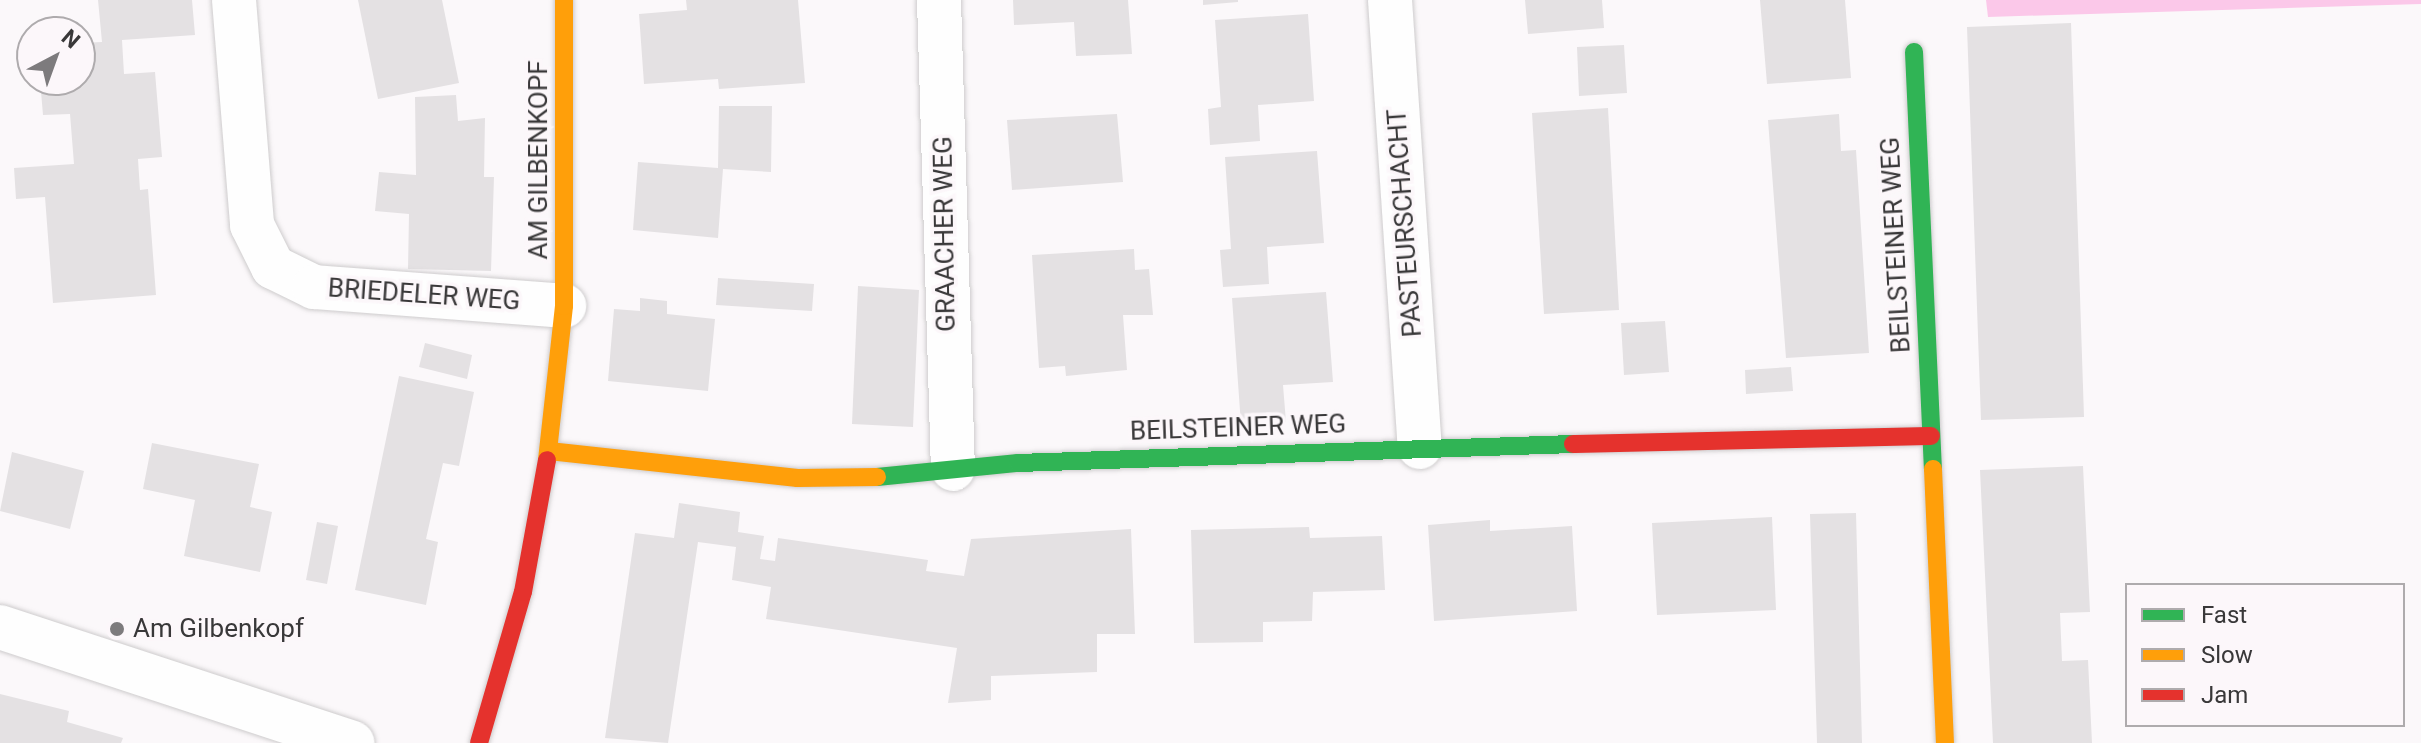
<!DOCTYPE html>
<style>
body{margin:0}
#map{position:relative;width:2421px;height:743px;overflow:hidden;background:#fbf8fa;font-family:Roboto,sans-serif}
div>[style]{position:absolute}
[style*='--x']{left:calc(var(--x)*1px);top:calc(var(--y)*1px);width:calc(var(--w)*1px);rotate:calc(var(--a)*1deg)}
.forest>*{inset:0;background:#fbc8e9}
.building>*{inset:0;background:#e4e1e3}
.roads{filter:drop-shadow(0 0 2px #cecccd) drop-shadow(0 0 2px #cecccd)}
.street>*{height:44px;margin:-22px;padding:0 22px;transform-origin:22px;border-radius:22px;background:#fefefe}
.fast>*{height:18px;margin:-9px;padding:0 9px;transform-origin:9px;border-radius:9px;background:#30b455}
.slow>*{height:18px;margin:-9px;padding:0 9px;transform-origin:9px;border-radius:9px;background:#ff9f0a}
.jam>*{height:18px;margin:-9px;padding:0 9px;transform-origin:9px;border-radius:9px;background:#e5322d}
.dots>*{width:22px;height:22px;translate:-50% -50%;box-sizing:border-box;border:4px solid #fcf7fa;border-radius:50%}
span{translate:-50% -50%;white-space:nowrap;text-align:center;line-height:1.15;-webkit-text-stroke:7px #fcf7fa;paint-order:stroke}
.street-label{font-size:26px;color:#393839}
.poi-label{font-size:26px;color:#393839}
.left{translate:0 -50%;text-align:left}
.legend{position:absolute;left:2125px;top:583px;width:280px;height:144px;box-sizing:border-box;background:#fcf7fa;border:2px solid #aeabad;margin:0;padding:10px 14px;list-style:none;font-size:24px;color:#393839}
.legend li{display:flex;align-items:center;gap:16px;height:40px}
.legend b{width:40px;border:2px solid #aeabad}
.north{position:absolute;left:16px;top:16px;width:80px;height:80px;box-sizing:border-box;background:#fcf7fa;border:2px solid #aeabad;border-radius:50%;rotate:41deg;font-size:22px;font-weight:700;line-height:32px;text-align:center;color:#393839}
.north::after{content:'';display:block;margin:auto;width:28px;height:36px;background:#7d7b7d;clip-path:polygon(50% 0,100% 100%,50% 72%,0 100%)}
</style>
<div id="map">
<div class="forest">
<div style="clip-path:polygon(1986px 0,2421px 0,2421px 4px,1988px 17px)"></div>
</div>
<div class="building">
<div style="clip-path:polygon(98px 0,192px 0,195px 35px,122px 40px,124px 74px,155px 72px,162px 157px,138px 159px,140px 190px,148px 189px,156px 295px,53px 303px,45px 197px,16px 199px,14px 168px,74px 164px,70px 114px,43px 115px,40px 80px,80px 80px,80px 43px,102px 42px)"></div>
<div style="clip-path:polygon(358px 0,442px 0,459px 83px,378px 99px)"></div>
<div style="clip-path:polygon(686px 0,798px 0,805px 83px,719px 89px,718px 79px,644px 84px,639px 14px,687px 10px)"></div>
<div style="clip-path:polygon(1013px 0,1128px 0,1132px 54px,1076px 56px,1074px 22px,1014px 25px)"></div>
<div style="clip-path:polygon(1203px 0,1238px 0,1238px 2px,1203px 5px)"></div>
<div style="clip-path:polygon(1525px 0,1602px 0,1604px 28px,1528px 34px)"></div>
<div style="clip-path:polygon(1760px 0,1845px 0,1851px 78px,1767px 84px)"></div>
<div style="clip-path:polygon(1308px 14px,1314px 101px,1258px 105px,1260px 141px,1210px 145px,1208px 109px,1221px 107px,1215px 20px)"></div>
<div style="clip-path:polygon(2071px 23px,2084px 417px,1981px 420px,1967px 27px)"></div>
<div style="clip-path:polygon(1624px 45px,1627px 93px,1579px 96px,1577px 47px)"></div>
<div style="clip-path:polygon(456px 95px,458px 121px,485px 118px,484px 177px,494px 177px,491px 271px,408px 269px,409px 214px,375px 211px,379px 172px,416px 175px,415px 97px)"></div>
<div style="clip-path:polygon(719px 106px,772px 106px,771px 172px,723px 169px,718px 238px,633px 230px,638px 162px,718px 168px)"></div>
<div style="clip-path:polygon(1608px 108px,1619px 310px,1544px 314px,1532px 113px)"></div>
<div style="clip-path:polygon(1117px 114px,1123px 182px,1012px 190px,1007px 120px)"></div>
<div style="clip-path:polygon(1839px 114px,1841px 151px,1856px 150px,1869px 353px,1786px 358px,1768px 120px)"></div>
<div style="clip-path:polygon(1317px 151px,1324px 243px,1267px 247px,1269px 284px,1223px 287px,1220px 250px,1231px 249px,1225px 157px)"></div>
<div style="clip-path:polygon(1134px 249px,1135px 270px,1149px 269px,1153px 315px,1123px 315px,1127px 370px,1066px 376px,1065px 366px,1039px 368px,1032px 255px)"></div>
<div style="clip-path:polygon(718px 278px,814px 284px,812px 311px,716px 305px)"></div>
<div style="clip-path:polygon(858px 286px,919px 290px,913px 427px,852px 424px)"></div>
<div style="clip-path:polygon(1326px 292px,1333px 382px,1283px 385px,1286px 422px,1241px 425px,1232px 298px)"></div>
<div style="clip-path:polygon(640px 298px,667px 301px,667px 314px,715px 319px,708px 391px,608px 381px,614px 309px,640px 311px)"></div>
<div style="clip-path:polygon(1665px 321px,1669px 372px,1624px 375px,1621px 323px)"></div>
<div style="clip-path:polygon(425px 343px,472px 355px,467px 379px,419px 367px)"></div>
<div style="clip-path:polygon(1791px 367px,1793px 391px,1746px 394px,1745px 370px)"></div>
<div style="clip-path:polygon(399px 376px,474px 392px,459px 466px,443px 463px,426px 539px,438px 542px,426px 605px,355px 590px)"></div>
<div style="clip-path:polygon(152px 443px,259px 464px,250px 507px,272px 512px,260px 572px,184px 556px,195px 500px,143px 489px)"></div>
<div style="clip-path:polygon(12px 452px,84px 471px,70px 529px,0 511px)"></div>
<div style="clip-path:polygon(2083px 466px,2090px 612px,2060px 613px,2062px 661px,2088px 660px,2092px 743px,1993px 743px,1980px 470px)"></div>
<div style="clip-path:polygon(679px 503px,740px 512px,738px 532px,764px 536px,760px 559px,775px 561px,778px 538px,928px 560px,926px 571px,964px 576px,971px 539px,1131px 529px,1135px 634px,1097px 634px,1097px 672px,991px 676px,991px 700px,948px 703px,957px 648px,766px 619px,771px 587px,732px 580px,736px 547px,698px 542px,668px 743px,605px 738px,635px 533px,674px 538px)"></div>
<div style="clip-path:polygon(1856px 513px,1862px 743px,1817px 743px,1810px 514px)"></div>
<div style="clip-path:polygon(1772px 517px,1776px 610px,1657px 615px,1652px 523px)"></div>
<div style="clip-path:polygon(1490px 520px,1490px 531px,1572px 526px,1577px 611px,1434px 621px,1428px 525px)"></div>
<div style="clip-path:polygon(317px 522px,338px 526px,327px 584px,306px 580px)"></div>
<div style="clip-path:polygon(1309px 527px,1310px 538px,1382px 536px,1385px 590px,1313px 592px,1312px 621px,1263px 622px,1263px 642px,1194px 643px,1191px 530px)"></div>
<div style="clip-path:polygon(0 694px,69px 711px,67px 722px,123px 738px,121px 743px,0 743px)"></div>
</div>
<div class="roads">
<div class="street">
<div style="--x:234;--y:0;--w:226;--a:85.4"></div>
<div style="--x:252;--y:225;--w:47;--a:63.4"></div>
<div style="--x:273;--y:267;--w:46;--a:26"></div>
<div style="--x:314;--y:287;--w:251;--a:4.3"></div>
<div style="--x:939;--y:0;--w:469;--a:88.3"></div>
<div style="--x:1390;--y:0;--w:448;--a:86.2"></div>
<div style="--x:0;--y:627;--w:371;--a:18.2"></div>
</div>
<div class="fast">
<div style="--x:1914;--y:52;--w:417;--a:87.4"></div>
<div style="--x:877;--y:477;--w:142;--a:-5.7"></div>
<div style="--x:1018;--y:463;--w:555;--a:-1.96"></div>
</div>
<div class="slow">
<div style="--x:549;--y:451;--w:250;--a:6.2"></div>
<div style="--x:798;--y:478;--w:79;--a:-0.7"></div>
<div style="--x:547;--y:460;--w:155;--a:-83.7"></div>
<div style="--x:564;--y:306;--w:306;--a:-90"></div>
<div style="--x:1933;--y:469;--w:274;--a:87.5"></div>
</div>
<div class="jam">
<div style="--x:1573;--y:444;--w:358;--a:-1.3"></div>
<div style="--x:479;--y:743;--w:157;--a:-73.8"></div>
<div style="--x:523;--y:592;--w:134;--a:-79.7"></div>
</div>
</div>
<div class="dots">
<div style="left:117px;top:629px;background:#7d7b7d"></div>
</div>
<div class="street-label">
<span style="left:539px;top:160px;rotate:-90deg">AM GILBENKOPF</span>
<span style="left:1405px;top:223px;rotate:-94deg">PASTEURSCHACHT</span>
<span style="left:945px;top:234px;rotate:-91deg">GRAACHER WEG</span>
<span style="left:1896px;top:245px;rotate:-93deg">BEILSTEINER WEG</span>
<span style="left:424px;top:295px;rotate:4deg">BRIEDELER WEG</span>
<span style="left:1238px;top:428px;rotate:-2deg">BEILSTEINER WEG</span>
</div>
<div class="poi-label">
<span class="left" style="left:133px;top:629px">Am Gilbenkopf</span>
</div>
<ul class="legend">
<li><b style="height:10px;background:#30b455"></b>Fast</li>
<li><b style="height:10px;background:#ff9f0a"></b>Slow</li>
<li><b style="height:10px;background:#e5322d"></b>Jam</li>
</ul>
<div class="north">N</div>
</div>
